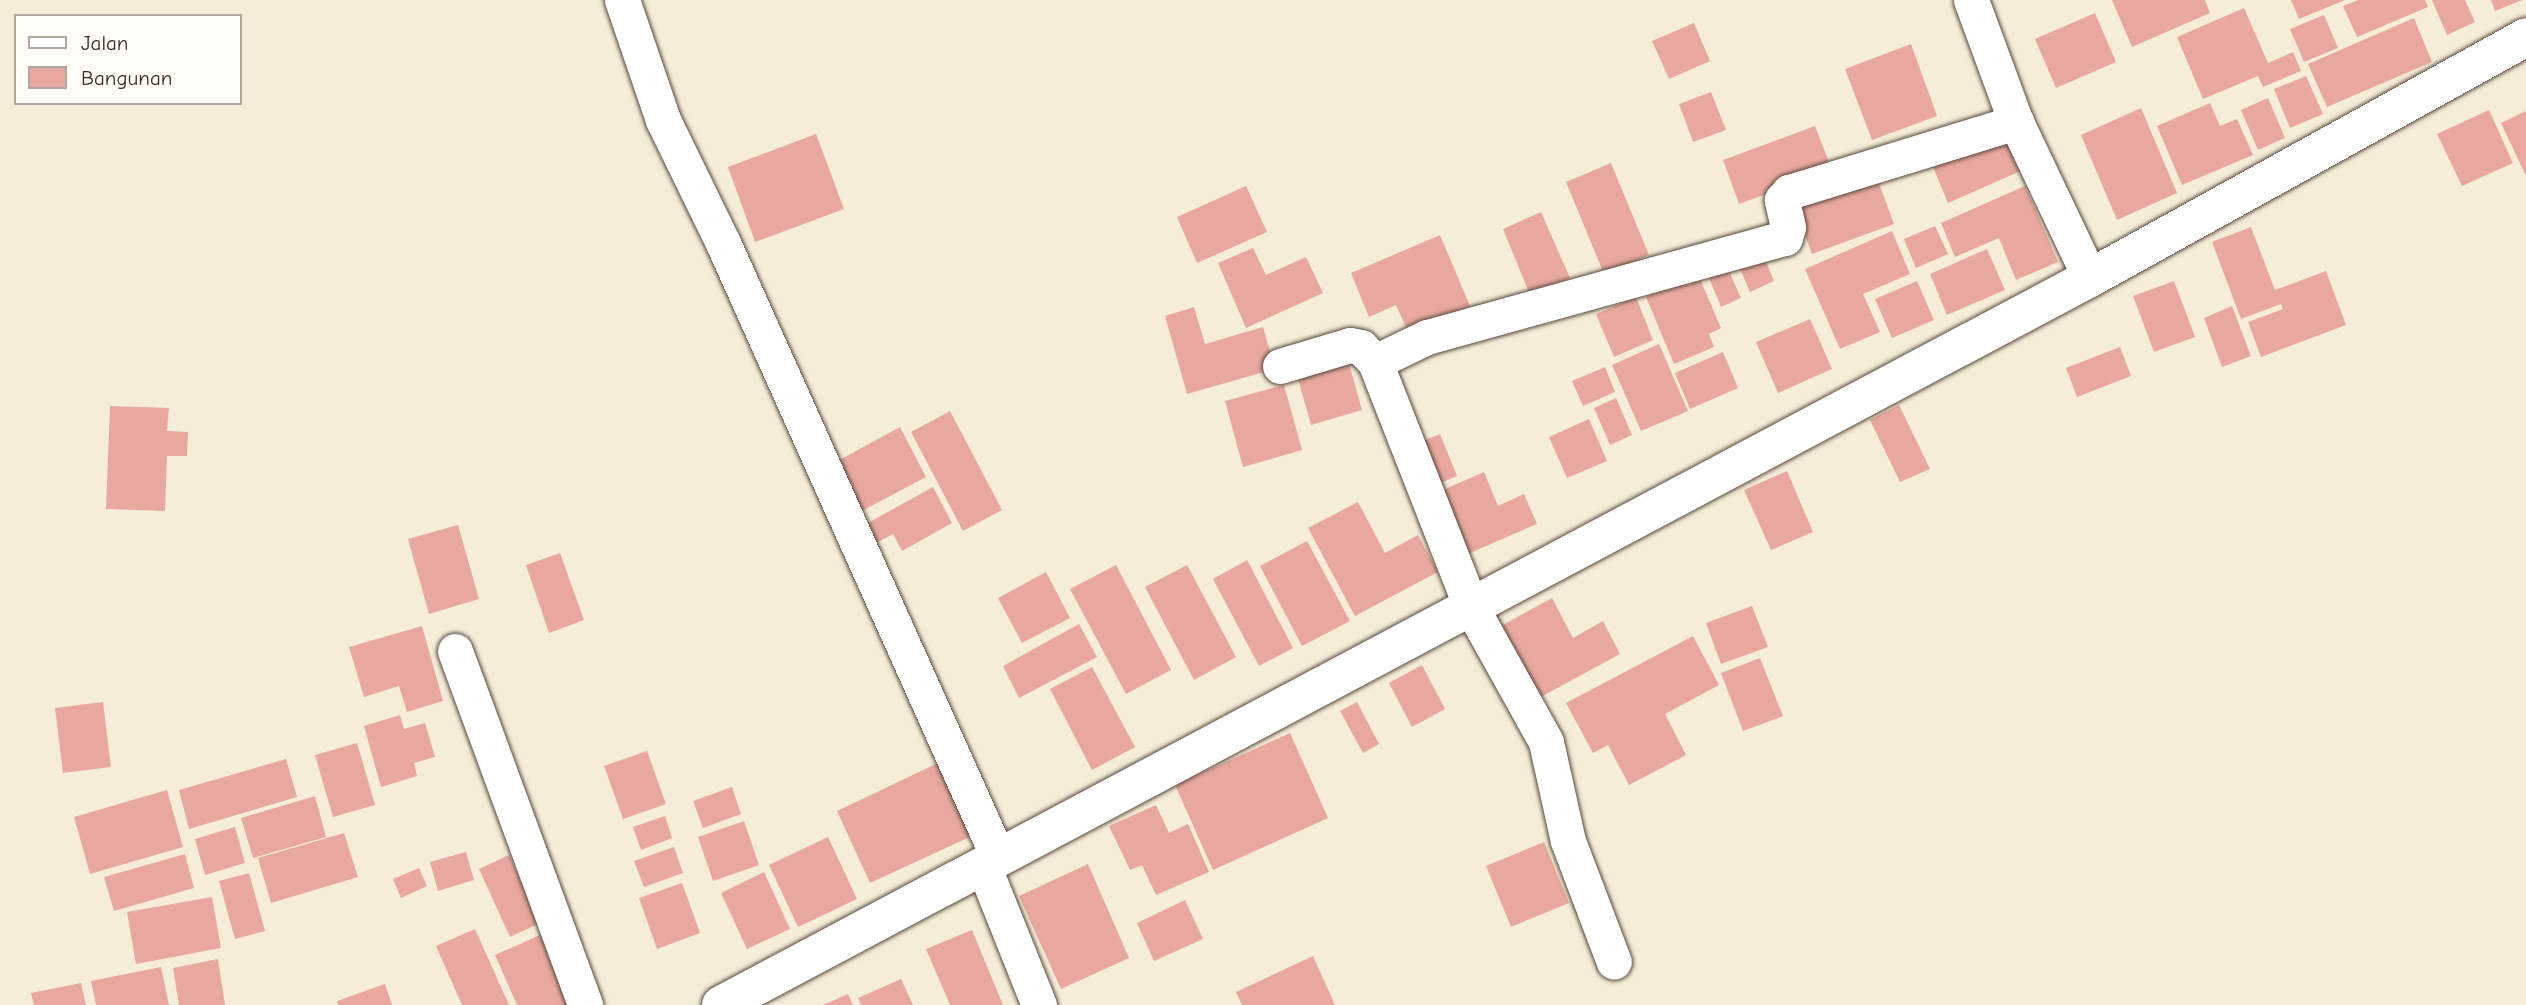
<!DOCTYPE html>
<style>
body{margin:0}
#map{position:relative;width:2526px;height:1005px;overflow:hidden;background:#f6edd9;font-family:"Comic Neue",sans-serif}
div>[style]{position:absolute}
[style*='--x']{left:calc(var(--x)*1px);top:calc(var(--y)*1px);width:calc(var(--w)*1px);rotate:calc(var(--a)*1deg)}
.building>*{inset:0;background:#e8a8a0}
.roads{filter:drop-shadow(0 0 2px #57473a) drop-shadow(0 0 2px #57473a)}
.minor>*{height:35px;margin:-17.5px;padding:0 17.5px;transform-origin:17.5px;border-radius:17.5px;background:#fff}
.tertiary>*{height:38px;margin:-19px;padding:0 19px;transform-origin:19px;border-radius:19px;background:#fff}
span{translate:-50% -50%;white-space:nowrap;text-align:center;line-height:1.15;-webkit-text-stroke:5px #fdfcf7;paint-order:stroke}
.legend{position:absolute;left:14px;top:14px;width:228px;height:91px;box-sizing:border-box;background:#fdfcf7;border:2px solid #afa8a0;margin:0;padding:9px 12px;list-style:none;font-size:21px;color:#3b2a1e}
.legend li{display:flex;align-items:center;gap:14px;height:35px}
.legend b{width:35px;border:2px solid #afa8a0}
</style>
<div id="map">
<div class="building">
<div style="clip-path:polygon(2112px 0,2205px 0,2210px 13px,2132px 47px)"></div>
<div style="clip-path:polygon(2291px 0,2345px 0,2299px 19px)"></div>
<div style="clip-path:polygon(2358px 0,2425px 0,2428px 7px,2357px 37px,2343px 6px)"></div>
<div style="clip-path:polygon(2432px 0,2465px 0,2475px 22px,2447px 35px)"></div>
<div style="clip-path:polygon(2491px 0,2522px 0,2495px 11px)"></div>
<div style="clip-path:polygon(2244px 8px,2268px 63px,2293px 52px,2301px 71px,2263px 87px,2258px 76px,2203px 99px,2177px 37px)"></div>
<div style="clip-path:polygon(2095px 13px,2116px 62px,2056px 88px,2035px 39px)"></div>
<div style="clip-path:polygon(2324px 15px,2338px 48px,2304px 62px,2290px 29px)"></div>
<div style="clip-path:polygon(2414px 18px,2432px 62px,2327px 107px,2308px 64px)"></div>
<div style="clip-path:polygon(1694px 23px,1710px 61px,1669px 79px,1652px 41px)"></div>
<div style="clip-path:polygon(1911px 44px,1937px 116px,1872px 140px,1845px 69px)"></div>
<div style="clip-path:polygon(2306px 76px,2323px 114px,2290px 128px,2274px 89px)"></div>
<div style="clip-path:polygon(1711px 92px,1726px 130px,1693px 142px,1679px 104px)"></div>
<div style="clip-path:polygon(2268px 98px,2285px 138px,2258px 150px,2241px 110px)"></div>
<div style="clip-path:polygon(2210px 103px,2220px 126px,2237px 119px,2253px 155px,2182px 185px,2157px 126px)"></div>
<div style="clip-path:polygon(2141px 108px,2177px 193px,2117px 220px,2081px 135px)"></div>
<div style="clip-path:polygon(2489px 110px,2513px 163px,2462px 186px,2437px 134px)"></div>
<div style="clip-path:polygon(2526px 111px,2526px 176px,2501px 123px)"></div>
<div style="clip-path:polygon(1815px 126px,1832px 170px,1739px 204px,1723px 160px)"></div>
<div style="clip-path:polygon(816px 134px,844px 209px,755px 242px,728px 167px)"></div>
<div style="clip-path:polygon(2008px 134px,2023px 170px,1948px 203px,1933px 167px)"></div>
<div style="clip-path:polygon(1611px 163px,1649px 255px,1604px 274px,1566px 182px)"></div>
<div style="clip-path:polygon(1877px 178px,1894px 224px,1812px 254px,1795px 209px)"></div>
<div style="clip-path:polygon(1246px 186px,1267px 232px,1197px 263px,1177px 217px)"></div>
<div style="clip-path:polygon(2025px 186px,2058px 262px,2016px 280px,1999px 238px,1955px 257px,1941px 223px)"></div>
<div style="clip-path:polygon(1541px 212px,1570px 278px,1530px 295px,1503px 229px)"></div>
<div style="clip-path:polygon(1935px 226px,1948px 254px,1916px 268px,1904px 239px)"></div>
<div style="clip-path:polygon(2251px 227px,2275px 290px,2326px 271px,2346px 325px,2261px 357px,2248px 322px,2283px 309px,2281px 304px,2241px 319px,2212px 242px)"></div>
<div style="clip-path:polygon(1892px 231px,1910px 274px,1863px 294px,1880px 332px,1840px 349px,1805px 269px)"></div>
<div style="clip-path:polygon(1440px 235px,1470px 306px,1408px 332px,1396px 305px,1369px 317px,1351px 273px)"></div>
<div style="clip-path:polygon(1253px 248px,1266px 275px,1306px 257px,1323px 293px,1246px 328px,1218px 263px)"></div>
<div style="clip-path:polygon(1987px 249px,2005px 290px,1947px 315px,1930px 274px)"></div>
<div style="clip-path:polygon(1762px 252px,1774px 281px,1750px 292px,1737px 262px)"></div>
<div style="clip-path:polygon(1728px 269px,1741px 298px,1721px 307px,1709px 278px)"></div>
<div style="clip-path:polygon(1700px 279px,1721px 328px,1709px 334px,1714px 347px,1674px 364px,1646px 297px,1686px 280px,1688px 285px)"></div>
<div style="clip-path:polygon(1917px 281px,1934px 320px,1892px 338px,1875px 299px)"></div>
<div style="clip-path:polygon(2174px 281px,2195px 337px,2154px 352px,2133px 296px)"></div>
<div style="clip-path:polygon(1636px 297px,1653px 340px,1614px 357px,1596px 314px)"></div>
<div style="clip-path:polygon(2232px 306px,2251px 356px,2222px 367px,2204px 318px)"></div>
<div style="clip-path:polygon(1194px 307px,1205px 344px,1263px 327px,1275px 369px,1187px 394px,1165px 316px)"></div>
<div style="clip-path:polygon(1810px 319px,1832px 369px,1778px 393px,1756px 342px)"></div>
<div style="clip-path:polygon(1659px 344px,1688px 411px,1641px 431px,1612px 365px)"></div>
<div style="clip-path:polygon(2120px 347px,2131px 376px,2077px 397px,2066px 368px)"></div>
<div style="clip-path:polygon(1723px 352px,1738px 388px,1690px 409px,1675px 373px)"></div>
<div style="clip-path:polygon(1348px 360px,1362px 410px,1311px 425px,1297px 375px)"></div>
<div style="clip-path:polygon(1605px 367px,1615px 392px,1583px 406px,1572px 381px)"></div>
<div style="clip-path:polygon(1284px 385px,1302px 450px,1243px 467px,1225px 401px)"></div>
<div style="clip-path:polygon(1616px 398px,1632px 435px,1610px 445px,1594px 408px)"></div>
<div style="clip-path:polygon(1899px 405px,1930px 469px,1900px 482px,1870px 420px)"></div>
<div style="clip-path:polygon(110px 406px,169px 408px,167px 431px,188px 432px,187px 456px,167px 456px,165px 511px,106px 509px)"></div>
<div style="clip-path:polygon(950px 411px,1002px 510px,963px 531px,911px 432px)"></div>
<div style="clip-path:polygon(1589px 419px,1607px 461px,1567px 478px,1549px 437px)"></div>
<div style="clip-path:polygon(900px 427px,926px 477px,860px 512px,834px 463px)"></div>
<div style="clip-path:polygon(1440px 434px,1457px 476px,1429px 488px,1411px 446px)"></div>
<div style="clip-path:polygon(1787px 471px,1813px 532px,1771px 550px,1744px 490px)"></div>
<div style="clip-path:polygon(1484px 472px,1498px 506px,1524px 494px,1537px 524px,1456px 559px,1429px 496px)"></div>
<div style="clip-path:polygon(933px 487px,952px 523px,902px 551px,893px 534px,865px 549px,855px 530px)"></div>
<div style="clip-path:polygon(1358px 502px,1385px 553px,1418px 535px,1438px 572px,1355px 616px,1308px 528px)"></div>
<div style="clip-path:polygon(458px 525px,479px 599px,429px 614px,408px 539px)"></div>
<div style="clip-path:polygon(1307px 541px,1350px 621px,1302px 646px,1260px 566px)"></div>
<div style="clip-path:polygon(560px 553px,584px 620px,549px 633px,526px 565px)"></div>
<div style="clip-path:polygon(1247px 560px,1293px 648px,1259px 666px,1213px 579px)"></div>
<div style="clip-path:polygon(1116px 565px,1171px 670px,1126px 694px,1070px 589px)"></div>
<div style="clip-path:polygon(1187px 565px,1236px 657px,1194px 680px,1145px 587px)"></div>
<div style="clip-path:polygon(1046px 572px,1070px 618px,1022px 643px,998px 598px)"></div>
<div style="clip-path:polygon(1552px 598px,1573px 638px,1603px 621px,1620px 654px,1537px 699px,1499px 627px)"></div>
<div style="clip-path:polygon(1752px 606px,1768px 647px,1721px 664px,1706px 623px)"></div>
<div style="clip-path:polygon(1079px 624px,1097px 657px,1019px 698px,1003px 666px)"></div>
<div style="clip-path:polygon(422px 626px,443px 701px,407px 712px,399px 686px,364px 697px,349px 647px)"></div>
<div style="clip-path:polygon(1693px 636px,1719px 685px,1665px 714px,1686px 755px,1629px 785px,1608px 745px,1593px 753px,1566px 703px)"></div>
<div style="clip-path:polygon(1760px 658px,1783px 716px,1743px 731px,1721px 673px)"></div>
<div style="clip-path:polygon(1422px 665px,1445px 709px,1412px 727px,1389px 683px)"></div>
<div style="clip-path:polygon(1092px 667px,1135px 747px,1092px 770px,1050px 689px)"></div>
<div style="clip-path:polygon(103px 702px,111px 767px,63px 773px,55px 708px)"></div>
<div style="clip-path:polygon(1357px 702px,1379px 744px,1363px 753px,1340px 711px)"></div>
<div style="clip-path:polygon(400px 715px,404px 729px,425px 723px,435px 757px,414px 763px,417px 776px,381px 787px,364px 726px)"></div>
<div style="clip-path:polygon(1290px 733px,1328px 818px,1213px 870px,1175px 785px)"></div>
<div style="clip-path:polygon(357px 743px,375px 805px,333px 817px,315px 755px)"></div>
<div style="clip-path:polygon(647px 751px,666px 804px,623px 819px,604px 766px)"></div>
<div style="clip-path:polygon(286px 759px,297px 797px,189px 829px,179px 790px)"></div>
<div style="clip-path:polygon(938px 763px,972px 836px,870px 883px,837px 811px)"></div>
<div style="clip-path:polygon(732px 787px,741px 814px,703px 828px,693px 801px)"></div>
<div style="clip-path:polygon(167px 790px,183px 847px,90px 874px,74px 817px)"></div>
<div style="clip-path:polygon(315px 796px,326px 837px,253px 858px,241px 818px)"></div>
<div style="clip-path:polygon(1156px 805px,1169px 833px,1188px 824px,1209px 872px,1156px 895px,1142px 865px,1130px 870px,1109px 826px)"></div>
<div style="clip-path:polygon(665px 816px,672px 838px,641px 850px,633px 827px)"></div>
<div style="clip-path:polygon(744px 821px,759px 865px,713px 881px,698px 837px)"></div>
<div style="clip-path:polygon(235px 827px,245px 863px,205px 875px,195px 839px)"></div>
<div style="clip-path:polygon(344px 833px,358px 877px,271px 903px,258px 858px)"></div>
<div style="clip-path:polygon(828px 837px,857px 899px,798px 927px,769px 865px)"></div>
<div style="clip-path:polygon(1544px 842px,1569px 903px,1511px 927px,1486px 866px)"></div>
<div style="clip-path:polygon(674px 847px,683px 873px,644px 887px,634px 861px)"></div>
<div style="clip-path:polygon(466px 852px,474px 880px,438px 891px,430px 862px)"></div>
<div style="clip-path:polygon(185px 854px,194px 888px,114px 911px,104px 877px)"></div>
<div style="clip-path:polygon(509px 855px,540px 923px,510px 937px,479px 869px)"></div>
<div style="clip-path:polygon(1088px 864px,1129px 958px,1061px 989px,1019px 896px)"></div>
<div style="clip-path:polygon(419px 868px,427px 886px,401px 898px,393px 879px)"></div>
<div style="clip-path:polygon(764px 872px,790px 929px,747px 949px,721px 893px)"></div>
<div style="clip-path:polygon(249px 873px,265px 931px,235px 939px,219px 881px)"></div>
<div style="clip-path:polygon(682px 883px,700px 933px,657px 949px,639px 898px)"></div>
<div style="clip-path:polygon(212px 897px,221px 948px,136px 964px,127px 912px)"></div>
<div style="clip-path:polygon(1185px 900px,1203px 939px,1154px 961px,1137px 923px)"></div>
<div style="clip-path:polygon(475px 929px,509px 1005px,462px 1005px,436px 946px)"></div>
<div style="clip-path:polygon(972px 930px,1003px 1005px,950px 1005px,926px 949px)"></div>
<div style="clip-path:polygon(540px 935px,571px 1005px,517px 1005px,495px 955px)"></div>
<div style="clip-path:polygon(1313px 956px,1335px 1005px,1242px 1005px,1236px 992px)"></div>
<div style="clip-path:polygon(218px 959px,225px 1005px,179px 1005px,173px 968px)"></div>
<div style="clip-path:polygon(161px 967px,169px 1005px,96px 1005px,91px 981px)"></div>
<div style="clip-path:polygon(901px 979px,913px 1005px,861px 1005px,858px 998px)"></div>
<div style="clip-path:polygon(81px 983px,86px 1005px,34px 1005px,31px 993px)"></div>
<div style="clip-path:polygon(385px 984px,392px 1005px,338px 1005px,337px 1001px)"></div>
<div style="clip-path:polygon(848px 994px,853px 1005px,823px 1005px)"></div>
</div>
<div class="roads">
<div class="minor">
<div style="--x:622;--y:0;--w:127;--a:71.1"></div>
<div style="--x:663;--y:120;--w:137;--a:64"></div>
<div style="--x:723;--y:243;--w:673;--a:65.87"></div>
<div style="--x:1971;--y:0;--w:130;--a:69.8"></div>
<div style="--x:2016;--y:122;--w:173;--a:64.6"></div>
<div style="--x:1375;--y:362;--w:58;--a:-25.7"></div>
<div style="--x:1427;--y:337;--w:371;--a:-15.5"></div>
<div style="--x:1785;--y:238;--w:11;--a:-75"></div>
<div style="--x:1788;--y:227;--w:28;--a:-103"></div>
<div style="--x:1782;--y:200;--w:11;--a:-49"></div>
<div style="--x:1789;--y:192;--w:238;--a:-17.1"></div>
<div style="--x:1280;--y:366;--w:73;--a:-16.7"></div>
<div style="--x:1350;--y:345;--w:11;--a:10"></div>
<div style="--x:1361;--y:347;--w:21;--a:47"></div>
<div style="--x:1375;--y:362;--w:263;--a:68.6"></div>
<div style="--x:1471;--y:607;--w:154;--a:60.9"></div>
<div style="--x:1546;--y:742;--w:101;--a:77.5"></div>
<div style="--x:1568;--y:841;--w:129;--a:69.2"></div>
<div style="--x:455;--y:651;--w:377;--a:69.8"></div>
<div style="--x:983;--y:865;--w:151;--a:68.2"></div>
</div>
<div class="tertiary">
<div style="--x:721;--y:1005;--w:1550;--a:-27.97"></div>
<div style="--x:2090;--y:278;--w:498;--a:-28.9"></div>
</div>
</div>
<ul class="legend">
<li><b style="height:9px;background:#fff"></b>Jalan</li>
<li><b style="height:19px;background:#e8a8a0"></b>Bangunan</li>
</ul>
</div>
